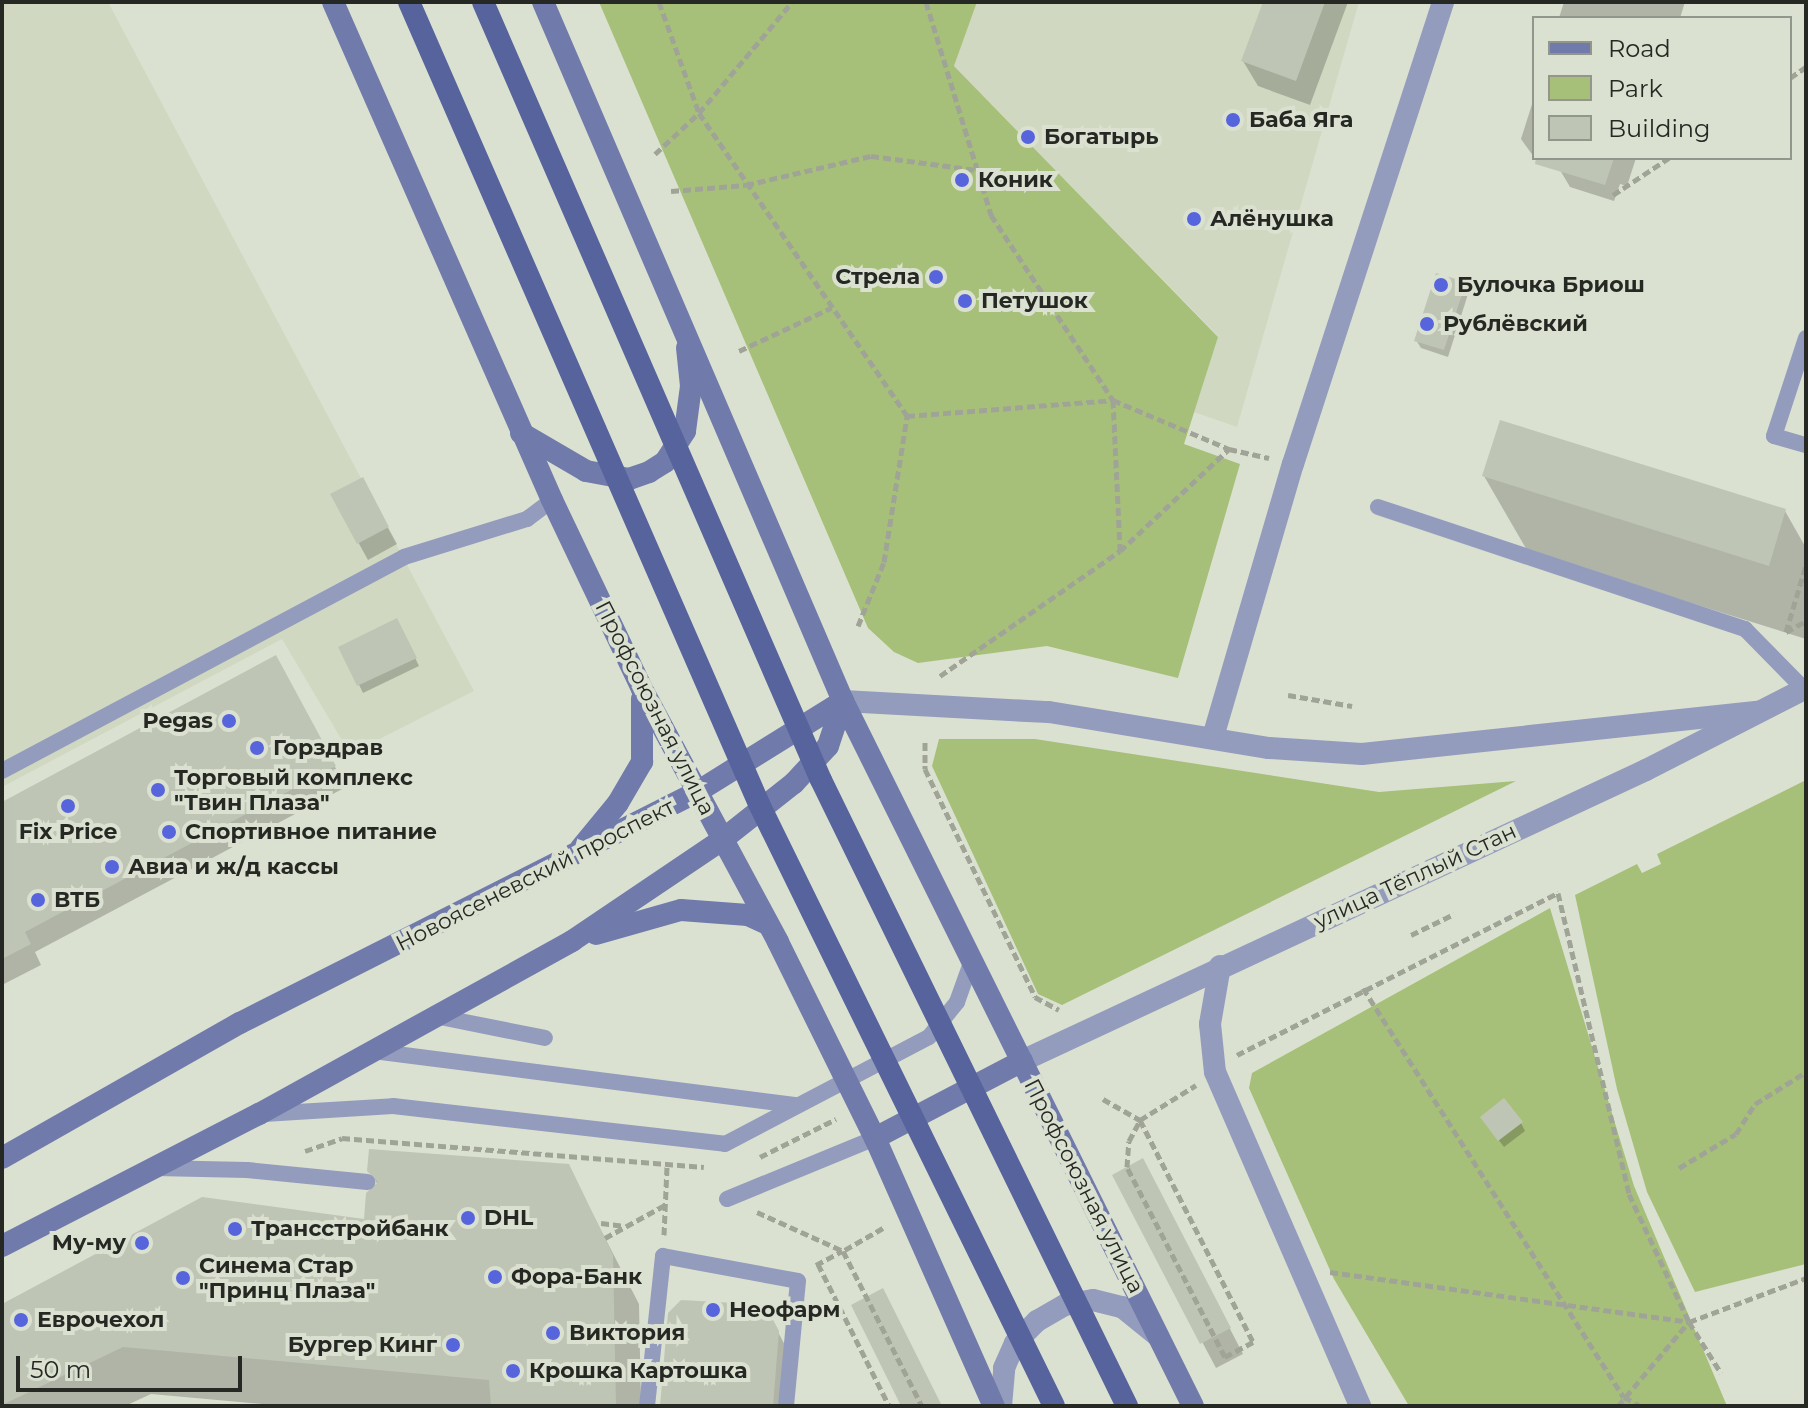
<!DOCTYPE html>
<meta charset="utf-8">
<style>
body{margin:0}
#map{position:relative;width:1808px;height:1408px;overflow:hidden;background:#dbe1d1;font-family:Montserrat,sans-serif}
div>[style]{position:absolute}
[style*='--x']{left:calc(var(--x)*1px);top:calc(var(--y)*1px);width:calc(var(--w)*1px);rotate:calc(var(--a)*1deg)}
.built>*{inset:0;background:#d0d8c1}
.green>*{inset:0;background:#a7c079}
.shadow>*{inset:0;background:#0003}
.building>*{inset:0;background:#bfc5b5}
.path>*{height:5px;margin-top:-2.5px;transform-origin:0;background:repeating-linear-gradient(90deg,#9fa497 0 8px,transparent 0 12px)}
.service>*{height:16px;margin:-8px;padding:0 8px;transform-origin:8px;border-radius:8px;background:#949cbd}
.minor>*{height:22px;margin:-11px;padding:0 11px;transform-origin:11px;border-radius:11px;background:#949cbd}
.tertiary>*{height:22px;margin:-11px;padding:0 11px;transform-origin:11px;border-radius:11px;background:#949cbd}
.secondary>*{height:22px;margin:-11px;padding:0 11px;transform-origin:11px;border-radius:11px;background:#707bab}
.primary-bridge>*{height:22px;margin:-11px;padding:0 11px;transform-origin:11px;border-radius:11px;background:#57639d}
.dots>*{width:22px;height:22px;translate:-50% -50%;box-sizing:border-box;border:4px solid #dbe1d1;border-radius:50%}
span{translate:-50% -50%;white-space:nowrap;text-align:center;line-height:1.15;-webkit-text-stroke:8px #dbe1d1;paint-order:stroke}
.poi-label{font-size:22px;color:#262923;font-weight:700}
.left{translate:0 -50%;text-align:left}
.right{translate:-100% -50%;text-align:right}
.street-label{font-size:22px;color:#262923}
.frame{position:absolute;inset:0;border:4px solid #262923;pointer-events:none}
.legend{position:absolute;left:1532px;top:16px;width:260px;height:144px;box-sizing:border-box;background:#dbe1d1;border:2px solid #93978b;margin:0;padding:10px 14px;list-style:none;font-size:24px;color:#262923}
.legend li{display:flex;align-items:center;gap:16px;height:40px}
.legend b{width:40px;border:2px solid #93978b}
.scale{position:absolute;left:16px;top:1356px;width:226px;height:36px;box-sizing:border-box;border:4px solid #262923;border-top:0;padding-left:10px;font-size:24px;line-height:28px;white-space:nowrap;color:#262923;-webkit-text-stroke:6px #dbe1d1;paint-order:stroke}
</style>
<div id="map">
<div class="built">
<div style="clip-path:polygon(2px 2px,108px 2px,474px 691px,350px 754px,282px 639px,2px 787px)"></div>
<div style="clip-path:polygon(977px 2px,1359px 2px,1237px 427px,1194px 412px,1218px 336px,954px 66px)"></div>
</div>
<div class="green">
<div style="clip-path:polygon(599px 2px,977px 2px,954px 66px,1218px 337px,1184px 444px,1240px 464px,1178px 678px,1047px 646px,918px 663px,894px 652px,868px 628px)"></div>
<div style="clip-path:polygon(939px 739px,1035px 739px,1379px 792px,1516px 781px,1062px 1005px,1038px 994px,932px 766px)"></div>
<div style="clip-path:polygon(1806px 780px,1806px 1264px,1695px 1292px,1647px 1192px,1617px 1089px,1575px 895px,1637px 864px,1642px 873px,1661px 864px,1657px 854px)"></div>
<div style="clip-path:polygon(1550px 908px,1634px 1186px,1727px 1406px,1409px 1406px,1334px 1279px,1249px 1088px,1252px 1073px)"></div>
</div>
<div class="shadow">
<div style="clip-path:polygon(1265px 2px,1348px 2px,1310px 105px,1258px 86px,1243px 61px)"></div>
<div style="clip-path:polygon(1564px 2px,1685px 2px,1680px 18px,1559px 18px)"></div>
<div style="clip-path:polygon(1534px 98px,1534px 157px,1521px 139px)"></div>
<div style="clip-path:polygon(1537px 158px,1636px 158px,1627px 186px,1620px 184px,1614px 201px,1570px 187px,1560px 170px)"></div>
<div style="clip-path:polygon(1464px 284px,1469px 291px,1448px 357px,1421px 348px,1416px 340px)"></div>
<div style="clip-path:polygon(1484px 476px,1785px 511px,1806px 548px,1806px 639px,1528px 552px)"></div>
<div style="clip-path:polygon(332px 495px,371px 496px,397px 544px,368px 560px)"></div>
<div style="clip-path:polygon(401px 628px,419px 666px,363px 693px,341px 648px)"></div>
<div style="clip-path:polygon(286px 678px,346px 787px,35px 952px,41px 965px,2px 985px,2px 804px)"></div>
<div style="clip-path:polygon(1521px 1123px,1525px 1131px,1504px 1147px,1487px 1125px)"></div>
<div style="clip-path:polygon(568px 1166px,639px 1304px,641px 1406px,285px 1406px,151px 1394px,125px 1406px,2px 1406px,2px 1306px,366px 1221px,378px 1185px,370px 1171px)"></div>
<div style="clip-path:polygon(1114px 1176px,1156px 1186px,1243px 1354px,1216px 1368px)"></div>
<div style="clip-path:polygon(769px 1315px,787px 1349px,783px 1406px,663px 1406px)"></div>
</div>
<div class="building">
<div style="clip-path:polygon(1263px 2px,1325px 2px,1296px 81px,1241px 61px)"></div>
<div style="clip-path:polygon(1536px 158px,1614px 158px,1605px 185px,1535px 164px)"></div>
<div style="clip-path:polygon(1436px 273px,1466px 282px,1444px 350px,1414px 341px)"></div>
<div style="clip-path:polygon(1500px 420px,1786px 509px,1769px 566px,1482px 476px)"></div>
<div style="clip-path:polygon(363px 477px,389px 527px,357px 544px,330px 494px)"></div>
<div style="clip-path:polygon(397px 618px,417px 658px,357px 686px,338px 647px)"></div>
<div style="clip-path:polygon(276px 655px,336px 766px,25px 932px,31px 944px,2px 959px,2px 802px)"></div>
<div style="clip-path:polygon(1504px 1098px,1523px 1122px,1498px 1141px,1480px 1117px)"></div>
<div style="clip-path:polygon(369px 1149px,569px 1164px,613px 1255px,616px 1406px,491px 1406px,489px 1380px,123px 1347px,2px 1405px,2px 1304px,202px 1197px,364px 1219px,366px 1193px,378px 1182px,367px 1171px)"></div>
<div style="clip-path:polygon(1143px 1158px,1231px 1328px,1200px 1344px,1112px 1175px)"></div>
<div style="clip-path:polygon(883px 1288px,942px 1406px,901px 1406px,851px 1305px)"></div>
<div style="clip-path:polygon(681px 1300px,754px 1304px,770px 1314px,779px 1331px,773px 1406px,660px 1406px,668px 1313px)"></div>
</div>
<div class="path">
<div style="--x:659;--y:2;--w:118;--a:70.2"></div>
<div style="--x:699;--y:113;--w:368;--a:55.5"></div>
<div style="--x:907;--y:416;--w:207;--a:-4.4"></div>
<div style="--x:1113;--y:400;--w:151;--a:87.3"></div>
<div style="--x:926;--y:2;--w:223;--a:73"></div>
<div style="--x:991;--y:215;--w:222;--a:56.6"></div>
<div style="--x:1113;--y:400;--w:126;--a:22.9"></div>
<div style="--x:1229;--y:449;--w:41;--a:12.7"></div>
<div style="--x:1790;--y:78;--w:19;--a:-35"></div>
<div style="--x:655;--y:154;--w:60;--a:-43"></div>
<div style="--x:699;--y:113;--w:145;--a:-50"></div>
<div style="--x:671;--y:191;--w:75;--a:-4.6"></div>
<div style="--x:746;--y:185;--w:128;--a:-13.1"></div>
<div style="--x:871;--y:156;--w:107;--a:7.5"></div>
<div style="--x:1613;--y:195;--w:67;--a:-33.5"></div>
<div style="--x:739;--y:351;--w:102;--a:-25.1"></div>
<div style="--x:858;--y:626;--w:69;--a:-67.9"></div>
<div style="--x:884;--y:562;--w:148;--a:-81"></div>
<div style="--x:1786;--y:632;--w:70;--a:-73.4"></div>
<div style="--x:1786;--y:632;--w:23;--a:-29"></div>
<div style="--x:940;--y:676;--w:219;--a:-34.8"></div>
<div style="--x:1120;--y:551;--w:149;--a:-43.1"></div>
<div style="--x:1288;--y:695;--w:65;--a:9.8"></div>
<div style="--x:925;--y:742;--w:27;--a:90"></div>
<div style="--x:925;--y:769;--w:253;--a:64.2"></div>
<div style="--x:1035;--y:997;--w:27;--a:28"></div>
<div style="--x:1411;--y:935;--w:48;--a:-26"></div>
<div style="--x:1363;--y:988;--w:485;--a:57.5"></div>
<div style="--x:1624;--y:1397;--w:18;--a:29"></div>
<div style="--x:1237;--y:1055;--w:360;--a:-26.8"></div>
<div style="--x:1558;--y:893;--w:309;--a:76.7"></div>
<div style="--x:1629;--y:1194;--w:141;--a:64.9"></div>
<div style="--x:1689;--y:1322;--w:60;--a:57.9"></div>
<div style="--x:1103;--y:1099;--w:43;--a:29.6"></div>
<div style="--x:1140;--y:1120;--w:249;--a:63"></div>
<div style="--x:1253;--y:1342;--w:32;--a:152"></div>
<div style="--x:1225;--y:1357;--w:214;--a:-117.3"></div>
<div style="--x:1127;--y:1167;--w:26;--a:-86"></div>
<div style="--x:1129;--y:1141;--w:24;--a:-62"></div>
<div style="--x:1140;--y:1120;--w:66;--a:-32"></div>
<div style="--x:305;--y:1151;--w:39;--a:-19"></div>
<div style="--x:342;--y:1138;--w:363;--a:4.6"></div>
<div style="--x:760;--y:1157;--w:85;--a:-26.6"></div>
<div style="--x:1679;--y:1168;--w:66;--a:-30.8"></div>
<div style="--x:1736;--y:1134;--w:36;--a:-58"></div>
<div style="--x:1755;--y:1104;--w:60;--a:-32.1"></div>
<div style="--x:757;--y:1212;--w:94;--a:24.4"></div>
<div style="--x:601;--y:1223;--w:24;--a:7"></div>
<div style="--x:883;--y:1228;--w:46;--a:150.1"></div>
<div style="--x:843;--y:1251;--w:174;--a:63"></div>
<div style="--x:664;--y:1235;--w:69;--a:-87.5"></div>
<div style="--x:605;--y:1238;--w:68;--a:-28.8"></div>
<div style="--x:818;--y:1264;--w:159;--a:63.4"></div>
<div style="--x:816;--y:1265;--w:30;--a:-28"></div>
<div style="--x:1330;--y:1272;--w:362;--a:7.9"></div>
<div style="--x:1689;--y:1322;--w:125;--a:-20.6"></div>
<div style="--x:1618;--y:1406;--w:109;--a:-49.9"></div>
</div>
<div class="service">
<div style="--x:1806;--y:338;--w:103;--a:108.1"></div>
<div style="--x:1774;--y:436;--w:33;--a:16"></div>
<div style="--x:1378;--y:507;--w:387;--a:18.4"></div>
<div style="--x:1745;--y:629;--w:84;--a:45.5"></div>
<div style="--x:2;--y:771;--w:455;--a:-28"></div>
<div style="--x:404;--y:557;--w:129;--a:-17.2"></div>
<div style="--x:527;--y:519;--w:31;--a:-37"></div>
<div style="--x:435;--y:1016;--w:112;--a:11.3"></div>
<div style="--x:373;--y:1051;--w:427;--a:7.3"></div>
<div style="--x:264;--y:1114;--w:129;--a:-3.5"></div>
<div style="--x:393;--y:1106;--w:334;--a:6.5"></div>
<div style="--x:725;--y:1144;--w:230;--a:-27.7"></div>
<div style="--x:929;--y:1037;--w:45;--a:-51.3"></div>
<div style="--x:957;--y:1002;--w:45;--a:-70.3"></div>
<div style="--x:155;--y:1168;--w:92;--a:1.2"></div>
<div style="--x:247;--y:1170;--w:121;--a:5.7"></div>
<div style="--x:727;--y:1199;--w:160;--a:-22.4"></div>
<div style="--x:647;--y:1406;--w:151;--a:-83.9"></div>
<div style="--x:663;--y:1256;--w:137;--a:10.5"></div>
<div style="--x:798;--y:1281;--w:126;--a:95.5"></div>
</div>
<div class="minor">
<div style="--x:1213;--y:737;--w:284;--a:-73.7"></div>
<div style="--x:1293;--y:464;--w:486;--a:-72"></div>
<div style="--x:1001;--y:1406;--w:38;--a:-85"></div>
<div style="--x:1004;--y:1368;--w:27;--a:-66"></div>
<div style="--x:1015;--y:1343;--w:31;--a:-45"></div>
<div style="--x:1037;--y:1321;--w:32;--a:-30"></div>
<div style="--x:1065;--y:1305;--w:28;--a:-10"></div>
<div style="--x:1093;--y:1300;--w:30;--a:14"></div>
<div style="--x:1122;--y:1307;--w:46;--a:38.9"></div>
</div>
<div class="tertiary">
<div style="--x:843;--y:701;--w:206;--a:3.1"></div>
<div style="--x:1049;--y:712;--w:223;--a:9.3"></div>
<div style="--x:1269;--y:748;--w:93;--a:3.7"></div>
<div style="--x:1362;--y:754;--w:398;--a:-6.1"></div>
<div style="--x:1220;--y:966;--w:59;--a:99.8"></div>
<div style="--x:1210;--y:1024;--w:48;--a:84.1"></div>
<div style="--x:1215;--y:1072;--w:364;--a:66.5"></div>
<div style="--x:1022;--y:1061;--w:689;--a:-25"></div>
<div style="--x:1646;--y:770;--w:180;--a:-27.1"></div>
</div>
<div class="secondary">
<div style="--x:333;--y:2;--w:544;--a:66.26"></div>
<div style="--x:552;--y:500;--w:209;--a:64.5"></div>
<div style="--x:642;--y:689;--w:287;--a:61.7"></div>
<div style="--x:778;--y:942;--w:219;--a:63.7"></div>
<div style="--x:875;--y:1138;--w:293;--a:66.1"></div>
<div style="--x:543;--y:2;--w:761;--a:66.77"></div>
<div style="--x:843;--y:701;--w:787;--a:63.6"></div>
<div style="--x:521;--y:433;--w:75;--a:30.3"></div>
<div style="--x:586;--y:471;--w:44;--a:10.5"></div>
<div style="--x:629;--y:479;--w:21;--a:-19"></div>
<div style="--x:649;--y:472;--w:19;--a:-32"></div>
<div style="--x:665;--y:462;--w:37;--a:-57"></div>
<div style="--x:685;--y:431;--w:45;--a:-82.4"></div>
<div style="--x:691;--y:386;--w:38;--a:-96"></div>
<div style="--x:581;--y:848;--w:58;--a:-50.6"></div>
<div style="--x:618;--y:803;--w:48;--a:-59.7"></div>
<div style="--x:642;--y:762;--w:63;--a:-90"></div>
<div style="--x:596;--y:934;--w:88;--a:-15.8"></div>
<div style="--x:681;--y:910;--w:67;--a:4.3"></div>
<div style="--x:748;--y:915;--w:21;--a:25"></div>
<div style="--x:875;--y:1138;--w:166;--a:-27.6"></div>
<div style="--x:2;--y:1158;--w:274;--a:-29.6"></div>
<div style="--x:240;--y:1023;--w:512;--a:-26.82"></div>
<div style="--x:697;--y:792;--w:172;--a:-31.9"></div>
<div style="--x:2;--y:1246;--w:289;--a:-27.2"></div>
<div style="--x:259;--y:1114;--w:358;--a:-28.9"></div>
<div style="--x:572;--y:941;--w:181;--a:-34"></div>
<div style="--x:722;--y:840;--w:92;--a:-38.4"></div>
<div style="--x:794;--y:783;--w:50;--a:-47.4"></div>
<div style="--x:828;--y:746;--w:47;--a:-71.6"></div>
</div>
<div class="primary-bridge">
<div style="--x:409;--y:2;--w:875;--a:66.42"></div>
<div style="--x:759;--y:804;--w:670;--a:63.89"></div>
<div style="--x:483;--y:2;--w:848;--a:66.52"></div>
<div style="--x:821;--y:780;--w:697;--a:63.95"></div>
</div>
<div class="dots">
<div style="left:1233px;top:120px;background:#5765dc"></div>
<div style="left:1028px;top:137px;background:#5765dc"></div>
<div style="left:962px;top:180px;background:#5765dc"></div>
<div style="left:1194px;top:219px;background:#5765dc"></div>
<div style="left:936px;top:277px;background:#5765dc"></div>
<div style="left:1441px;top:285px;background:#5765dc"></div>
<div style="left:965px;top:301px;background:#5765dc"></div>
<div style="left:1427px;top:324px;background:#5765dc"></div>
<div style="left:229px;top:721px;background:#5765dc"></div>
<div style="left:257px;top:748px;background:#5765dc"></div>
<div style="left:158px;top:790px;background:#5765dc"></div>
<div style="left:68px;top:806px;background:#5765dc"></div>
<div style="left:169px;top:832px;background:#5765dc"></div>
<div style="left:112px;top:867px;background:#5765dc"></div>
<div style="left:38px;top:900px;background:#5765dc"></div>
<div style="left:468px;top:1218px;background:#5765dc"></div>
<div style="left:235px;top:1229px;background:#5765dc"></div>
<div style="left:142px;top:1243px;background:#5765dc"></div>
<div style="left:495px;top:1277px;background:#5765dc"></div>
<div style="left:183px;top:1278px;background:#5765dc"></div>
<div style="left:713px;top:1310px;background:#5765dc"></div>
<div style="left:21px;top:1320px;background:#5765dc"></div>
<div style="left:553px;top:1333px;background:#5765dc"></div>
<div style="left:453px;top:1345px;background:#5765dc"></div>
<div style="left:513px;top:1371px;background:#5765dc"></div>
</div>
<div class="poi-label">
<span class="left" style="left:1249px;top:120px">Баба Яга</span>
<span class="left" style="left:1044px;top:137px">Богатырь</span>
<span class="left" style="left:978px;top:180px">Коник</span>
<span class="left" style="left:1210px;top:219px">Алёнушка</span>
<span class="right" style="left:920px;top:277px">Стрела</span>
<span class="left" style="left:1457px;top:285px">Булочка Бриош</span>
<span class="left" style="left:981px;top:301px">Петушок</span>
<span class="left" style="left:1443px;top:324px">Рублёвский</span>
<span class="right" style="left:213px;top:721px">Pegas</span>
<span class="left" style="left:273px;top:748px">Горздрав</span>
<span class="left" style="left:174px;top:790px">Торговый комплекс<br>"Твин Плаза"</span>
<span style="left:68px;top:832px">Fix Price</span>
<span class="left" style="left:185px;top:832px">Спортивное питание</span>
<span class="left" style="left:128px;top:867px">Авиа и ж/д кассы</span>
<span class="left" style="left:54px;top:900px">ВТБ</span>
<span class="left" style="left:484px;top:1218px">DHL</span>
<span class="left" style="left:251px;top:1229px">Трансстройбанк</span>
<span class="right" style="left:126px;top:1243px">Му-му</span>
<span class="left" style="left:199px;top:1278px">Синема Стар<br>"Принц Плаза"</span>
<span class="left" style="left:511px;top:1277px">Фора-Банк</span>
<span class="left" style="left:729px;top:1310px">Неофарм</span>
<span class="left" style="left:37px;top:1320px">Еврочехол</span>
<span class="left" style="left:569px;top:1333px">Виктория</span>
<span class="right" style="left:437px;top:1345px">Бургер Кинг</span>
<span class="left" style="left:529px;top:1371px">Крошка Картошка</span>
</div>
<div class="street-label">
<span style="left:655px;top:708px;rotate:63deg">Профсоюзная улица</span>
<span style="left:535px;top:875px;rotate:-27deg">Новоясеневский проспект</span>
<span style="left:1415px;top:876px;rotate:-25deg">улица Тёплый Стан</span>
<span style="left:1084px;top:1186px;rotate:63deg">Профсоюзная улица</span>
</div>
<div class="frame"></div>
<ul class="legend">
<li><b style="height:10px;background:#707bab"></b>Road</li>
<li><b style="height:22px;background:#a7c079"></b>Park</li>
<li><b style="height:22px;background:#bfc5b5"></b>Building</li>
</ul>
<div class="scale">50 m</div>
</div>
